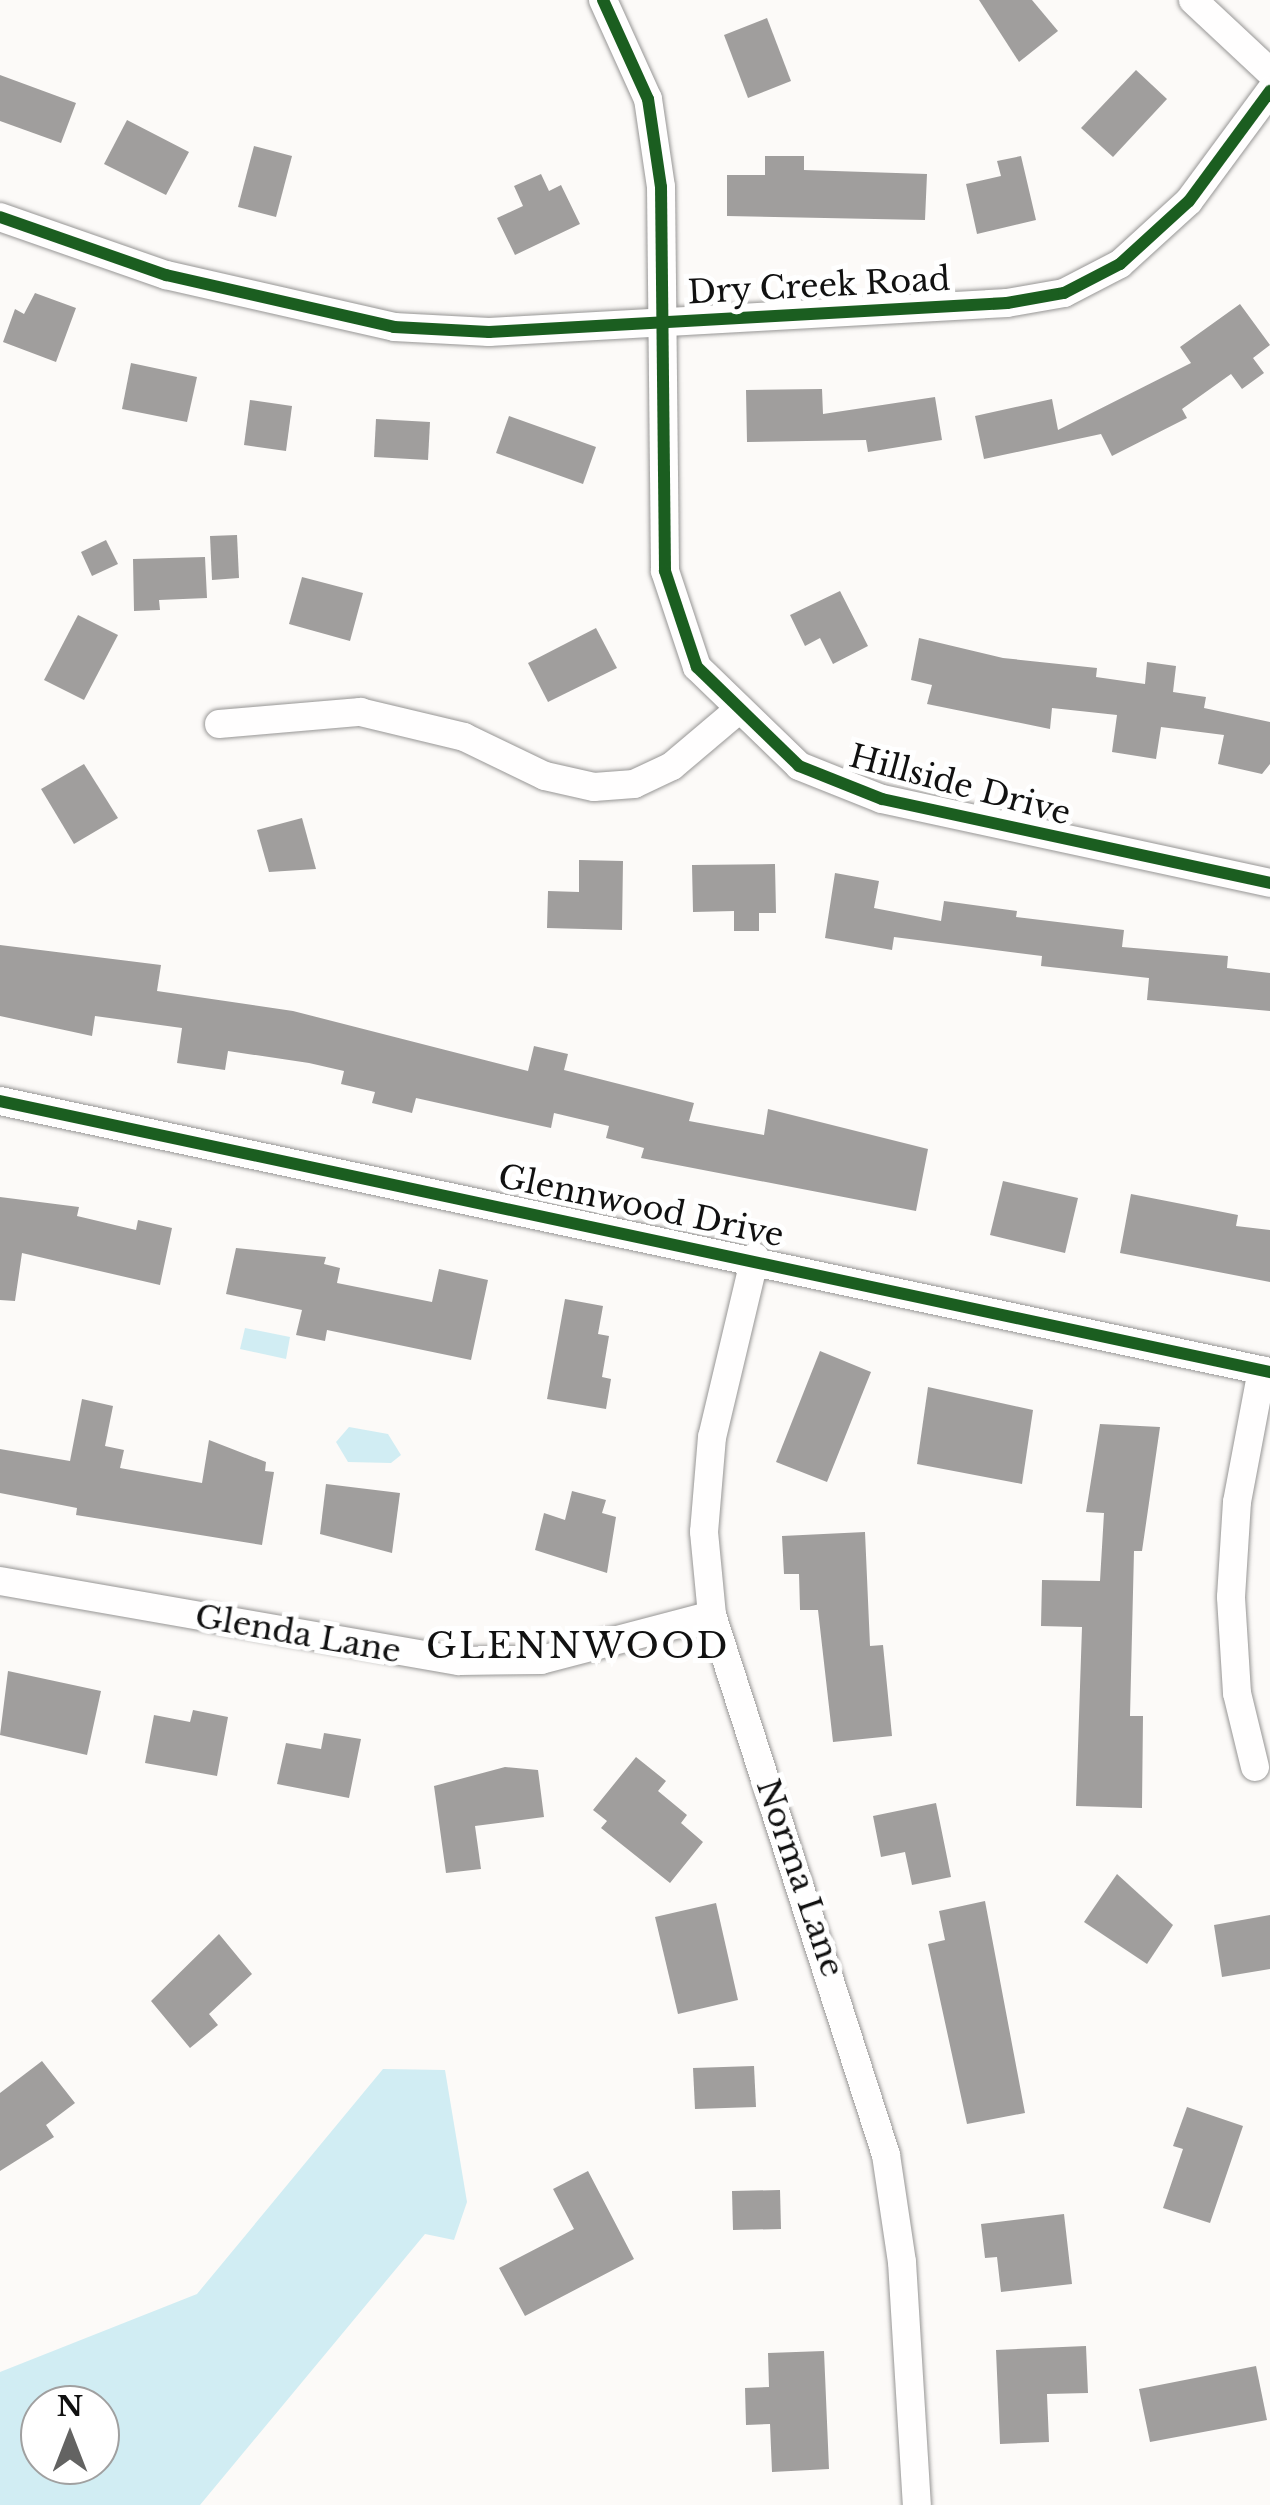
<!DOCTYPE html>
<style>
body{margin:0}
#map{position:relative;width:1270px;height:2505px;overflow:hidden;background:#fcfaf8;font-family:"Libre Baskerville",serif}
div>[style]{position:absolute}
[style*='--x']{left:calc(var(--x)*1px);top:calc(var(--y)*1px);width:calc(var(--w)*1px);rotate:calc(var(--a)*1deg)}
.water>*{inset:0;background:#d1edf3}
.building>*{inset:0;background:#a09e9d}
.roads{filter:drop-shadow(0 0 2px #979695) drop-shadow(0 0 2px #979695)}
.street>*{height:28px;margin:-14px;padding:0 14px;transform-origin:14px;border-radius:14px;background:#fffefe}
.cycleway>*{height:12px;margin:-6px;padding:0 6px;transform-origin:6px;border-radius:6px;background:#1b5e20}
span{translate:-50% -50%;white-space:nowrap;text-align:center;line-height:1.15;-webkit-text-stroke:10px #fff;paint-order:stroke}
.street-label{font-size:32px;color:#111}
.neighbourhood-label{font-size:35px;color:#111;letter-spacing:2.5px}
.north{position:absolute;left:20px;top:2385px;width:100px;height:100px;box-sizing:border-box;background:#fff;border:2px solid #a0a0a0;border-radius:50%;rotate:0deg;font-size:28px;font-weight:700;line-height:40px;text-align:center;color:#111}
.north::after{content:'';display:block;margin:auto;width:35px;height:45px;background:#636362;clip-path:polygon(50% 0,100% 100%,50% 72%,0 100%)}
</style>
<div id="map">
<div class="water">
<div style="clip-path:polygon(245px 1328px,290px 1337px,286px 1359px,240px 1349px)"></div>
<div style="clip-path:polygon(349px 1427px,388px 1434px,401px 1455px,391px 1463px,348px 1462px,336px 1442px)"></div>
<div style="clip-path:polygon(evenodd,383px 2069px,445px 2070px,467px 2202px,454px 2240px,425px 2234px,200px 2505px,0 2505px,0 2372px,197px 2294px,383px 2069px,40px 2405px,100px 2405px,100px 2465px,40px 2465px,40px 2405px)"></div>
</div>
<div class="building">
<div style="clip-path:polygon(979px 0,1032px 0,1058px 31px,1019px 62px)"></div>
<div style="clip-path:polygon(767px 18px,791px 81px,748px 98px,724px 35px)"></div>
<div style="clip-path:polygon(1136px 70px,1167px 99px,1113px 157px,1081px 128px)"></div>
<div style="clip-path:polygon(0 75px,76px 103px,61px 143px,0 121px)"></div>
<div style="clip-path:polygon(127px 120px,189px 152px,166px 195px,104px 164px)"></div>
<div style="clip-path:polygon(254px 146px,292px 156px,276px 217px,238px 207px)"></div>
<div style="clip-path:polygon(765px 156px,804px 156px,804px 170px,927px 174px,925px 220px,727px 216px,727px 175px,765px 175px)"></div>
<div style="clip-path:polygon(1021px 156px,1036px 220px,977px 234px,966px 184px,1001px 176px,997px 161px)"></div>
<div style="clip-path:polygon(541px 174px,549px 191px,561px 185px,580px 224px,515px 255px,497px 218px,523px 206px,514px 186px)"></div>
<div style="clip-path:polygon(35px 293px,76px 308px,56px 362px,3px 342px,15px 309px,24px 314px)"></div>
<div style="clip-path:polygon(1240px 304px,1270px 345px,1253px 358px,1264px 373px,1242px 389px,1231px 374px,1182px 409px,1187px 418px,1112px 456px,1101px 434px,984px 459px,975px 416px,1052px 399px,1058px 430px,1191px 363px,1180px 347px)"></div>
<div style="clip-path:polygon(131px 363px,197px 377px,187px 422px,122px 409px)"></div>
<div style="clip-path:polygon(822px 389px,823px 414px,935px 397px,942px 440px,868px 452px,866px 440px,747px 442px,746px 390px)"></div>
<div style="clip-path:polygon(250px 400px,292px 406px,286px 451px,244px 445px)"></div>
<div style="clip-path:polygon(509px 416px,596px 447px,583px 484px,496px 453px)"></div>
<div style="clip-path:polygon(376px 419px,430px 422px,428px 460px,374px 457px)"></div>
<div style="clip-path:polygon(237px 535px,239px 578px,212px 580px,210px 536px)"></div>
<div style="clip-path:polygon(106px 540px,118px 564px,92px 576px,81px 552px)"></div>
<div style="clip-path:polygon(205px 557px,207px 598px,159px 600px,160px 610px,134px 611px,133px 559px)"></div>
<div style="clip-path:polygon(302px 577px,363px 593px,350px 641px,289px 624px)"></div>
<div style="clip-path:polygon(840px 591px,868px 646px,833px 664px,820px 638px,805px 646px,790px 615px)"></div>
<div style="clip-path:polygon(78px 615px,118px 635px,84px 700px,44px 680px)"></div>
<div style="clip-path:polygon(596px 628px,617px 668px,548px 702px,528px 663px)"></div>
<div style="clip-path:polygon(919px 638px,1003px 658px,1097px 668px,1096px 677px,1145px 684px,1147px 662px,1176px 666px,1173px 692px,1206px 697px,1204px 708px,1270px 722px,1270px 764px,1262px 774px,1218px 764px,1224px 735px,1161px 727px,1156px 759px,1112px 752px,1117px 715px,1052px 708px,1050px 729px,927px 704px,932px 685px,911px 680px)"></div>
<div style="clip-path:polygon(84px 764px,118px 818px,74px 844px,41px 789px)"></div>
<div style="clip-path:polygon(302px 818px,316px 869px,269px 872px,257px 830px)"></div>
<div style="clip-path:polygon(579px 860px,623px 861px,622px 930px,547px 928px,548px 891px,579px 892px)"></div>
<div style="clip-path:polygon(775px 864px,776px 913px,759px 913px,759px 931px,734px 931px,734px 911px,693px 912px,692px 865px)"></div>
<div style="clip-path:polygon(835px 873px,879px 881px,874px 908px,941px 921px,944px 901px,1017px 911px,1016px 917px,1124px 930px,1122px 947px,1228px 956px,1227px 968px,1270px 973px,1270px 1011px,1147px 1000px,1149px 978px,1041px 966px,1042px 956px,894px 937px,892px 950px,825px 938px)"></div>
<div style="clip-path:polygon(0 945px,161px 965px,157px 991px,293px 1011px,528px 1071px,534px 1046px,568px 1054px,564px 1070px,694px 1103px,689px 1121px,764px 1135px,768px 1109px,928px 1149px,916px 1211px,641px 1158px,644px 1148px,606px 1138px,609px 1126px,554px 1113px,551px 1128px,416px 1098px,412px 1113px,372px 1103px,375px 1092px,341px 1084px,344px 1071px,309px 1063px,228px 1051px,225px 1070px,177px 1063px,182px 1028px,95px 1016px,92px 1036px,0 1016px)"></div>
<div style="clip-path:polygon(1003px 1181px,1078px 1198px,1065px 1253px,990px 1235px)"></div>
<div style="clip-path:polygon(1131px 1194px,1238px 1215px,1236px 1226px,1270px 1230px,1270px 1282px,1120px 1253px)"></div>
<div style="clip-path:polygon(0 1197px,79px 1207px,77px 1216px,136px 1230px,138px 1220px,172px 1228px,160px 1285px,22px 1253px,15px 1301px,0 1300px)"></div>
<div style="clip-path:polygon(236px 1248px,326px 1257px,324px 1264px,340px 1268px,337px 1283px,432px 1302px,439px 1269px,488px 1280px,471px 1360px,327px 1330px,325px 1341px,296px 1335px,302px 1310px,226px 1294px)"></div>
<div style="clip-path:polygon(565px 1299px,603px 1306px,598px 1334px,609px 1336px,602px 1377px,611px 1379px,606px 1409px,547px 1399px)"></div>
<div style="clip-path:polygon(820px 1351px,871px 1372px,827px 1482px,776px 1462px)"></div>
<div style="clip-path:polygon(928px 1387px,1033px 1410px,1022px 1484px,917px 1464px)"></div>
<div style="clip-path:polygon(82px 1399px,113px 1406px,105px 1446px,124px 1450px,120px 1468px,202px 1483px,209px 1440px,266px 1462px,265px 1471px,274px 1472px,262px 1545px,76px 1515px,77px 1508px,0 1493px,0 1449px,70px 1461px)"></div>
<div style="clip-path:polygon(1100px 1424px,1160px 1427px,1142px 1551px,1134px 1551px,1130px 1716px,1143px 1716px,1142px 1808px,1076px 1806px,1082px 1627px,1041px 1626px,1042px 1580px,1100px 1581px,1104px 1513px,1086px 1512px)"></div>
<div style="clip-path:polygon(326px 1484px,400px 1493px,392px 1553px,320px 1534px)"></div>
<div style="clip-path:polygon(572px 1491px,606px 1500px,602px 1513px,616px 1517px,607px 1573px,535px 1550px,544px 1513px,565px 1520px)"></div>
<div style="clip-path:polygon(865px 1532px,870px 1646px,883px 1645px,892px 1736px,833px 1742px,818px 1610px,800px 1610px,799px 1574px,784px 1574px,782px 1536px)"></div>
<div style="clip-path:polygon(8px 1671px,101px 1691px,87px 1755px,0 1735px)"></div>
<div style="clip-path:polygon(193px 1710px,228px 1717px,217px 1776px,145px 1763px,154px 1715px,190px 1722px)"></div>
<div style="clip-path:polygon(324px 1733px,361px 1739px,349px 1798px,277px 1784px,286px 1743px,321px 1749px)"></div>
<div style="clip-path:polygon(636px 1757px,666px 1781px,658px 1791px,687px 1815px,681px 1823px,703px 1842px,670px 1883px,601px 1828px,607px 1821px,593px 1810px)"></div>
<div style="clip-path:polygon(505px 1767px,538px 1770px,544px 1817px,475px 1826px,481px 1869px,446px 1873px,434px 1786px)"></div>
<div style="clip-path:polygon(936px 1803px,951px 1877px,912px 1885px,905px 1852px,881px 1857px,873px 1816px)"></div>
<div style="clip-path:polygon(1117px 1874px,1173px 1925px,1147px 1964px,1084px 1922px)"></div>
<div style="clip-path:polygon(985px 1901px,1025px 2113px,967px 2124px,928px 1944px,945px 1940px,939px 1911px)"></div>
<div style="clip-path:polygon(716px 1903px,738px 2000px,678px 2014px,655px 1917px)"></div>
<div style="clip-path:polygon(1270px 1915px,1270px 1969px,1222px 1977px,1214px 1925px)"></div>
<div style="clip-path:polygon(219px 1934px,252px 1974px,209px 2014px,218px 2025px,190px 2048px,151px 2001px)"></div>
<div style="clip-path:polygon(42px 2061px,75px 2103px,46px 2125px,54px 2137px,0 2171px,0 2093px)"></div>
<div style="clip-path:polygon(754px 2066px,756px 2107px,695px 2109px,693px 2068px)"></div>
<div style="clip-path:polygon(1187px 2107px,1243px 2126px,1210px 2223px,1163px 2208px,1183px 2149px,1173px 2146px)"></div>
<div style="clip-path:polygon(588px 2171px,634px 2259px,525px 2316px,499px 2268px,574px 2229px,553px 2189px)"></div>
<div style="clip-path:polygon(780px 2190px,781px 2229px,733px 2230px,732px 2191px)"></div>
<div style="clip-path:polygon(1064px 2214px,1072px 2284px,1001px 2292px,997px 2257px,985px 2258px,981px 2224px)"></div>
<div style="clip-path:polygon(1086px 2346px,1088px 2393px,1047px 2394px,1049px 2442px,1000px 2444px,996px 2350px)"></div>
<div style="clip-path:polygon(824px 2351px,829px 2469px,772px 2472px,770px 2424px,746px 2425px,745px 2388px,769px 2387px,768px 2353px)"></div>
<div style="clip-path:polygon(1256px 2366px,1267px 2420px,1150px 2442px,1139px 2389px)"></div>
</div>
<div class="roads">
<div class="street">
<div style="--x:603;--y:0;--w:109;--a:65.6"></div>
<div style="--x:648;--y:99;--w:89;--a:81.6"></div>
<div style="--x:661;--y:187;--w:384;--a:89.4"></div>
<div style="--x:665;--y:571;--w:101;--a:71.6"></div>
<div style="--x:697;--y:667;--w:142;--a:44.1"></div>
<div style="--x:799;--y:766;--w:89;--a:21.7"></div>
<div style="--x:882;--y:799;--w:397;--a:12.2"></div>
<div style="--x:1193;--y:0;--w:105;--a:43.1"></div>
<div style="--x:0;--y:217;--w:176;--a:19.3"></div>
<div style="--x:166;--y:275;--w:234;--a:12.8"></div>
<div style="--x:394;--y:327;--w:95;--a:3"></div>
<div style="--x:489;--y:332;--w:519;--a:-3.2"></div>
<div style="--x:1007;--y:303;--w:58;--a:-10"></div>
<div style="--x:1064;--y:293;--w:63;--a:-27.4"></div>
<div style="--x:1120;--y:264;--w:93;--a:-42.4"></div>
<div style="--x:1189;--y:201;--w:137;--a:-53.6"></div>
<div style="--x:219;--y:724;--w:142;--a:-4.9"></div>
<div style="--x:360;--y:712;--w:107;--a:13.5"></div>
<div style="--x:464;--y:737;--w:90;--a:25.7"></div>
<div style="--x:545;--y:776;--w:50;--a:12.7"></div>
<div style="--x:594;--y:787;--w:40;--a:-4.3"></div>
<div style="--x:634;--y:784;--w:42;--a:-25.3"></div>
<div style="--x:672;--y:766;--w:84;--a:-40.2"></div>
<div style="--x:0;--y:1101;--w:1299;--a:12.05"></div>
<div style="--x:755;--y:1257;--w:185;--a:103.4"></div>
<div style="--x:712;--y:1437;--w:95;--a:94.8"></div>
<div style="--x:704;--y:1532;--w:83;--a:84.5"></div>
<div style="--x:712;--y:1615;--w:567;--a:72.14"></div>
<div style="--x:886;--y:2155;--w:108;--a:81.5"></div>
<div style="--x:902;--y:2262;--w:243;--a:86.5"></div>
<div style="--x:0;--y:1581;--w:466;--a:9.9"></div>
<div style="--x:459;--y:1661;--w:82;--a:-0.7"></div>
<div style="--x:541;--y:1660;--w:177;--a:-14.7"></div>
<div style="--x:1255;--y:1767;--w:76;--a:-103.7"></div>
<div style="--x:1237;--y:1693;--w:96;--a:-93.6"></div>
<div style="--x:1231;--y:1597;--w:95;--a:-86.4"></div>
<div style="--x:1237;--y:1502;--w:134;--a:-79.3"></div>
</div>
</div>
<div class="cycleway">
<div style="--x:603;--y:0;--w:109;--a:65.6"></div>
<div style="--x:648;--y:99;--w:89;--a:81.6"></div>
<div style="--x:661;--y:187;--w:384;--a:89.4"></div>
<div style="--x:665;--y:571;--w:101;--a:71.6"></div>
<div style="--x:697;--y:667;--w:142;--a:44.1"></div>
<div style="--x:799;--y:766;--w:89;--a:21.7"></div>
<div style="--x:882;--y:799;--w:397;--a:12.2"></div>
<div style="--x:0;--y:217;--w:176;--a:19.3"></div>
<div style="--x:166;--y:275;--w:234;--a:12.8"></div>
<div style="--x:394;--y:327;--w:95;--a:3"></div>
<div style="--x:489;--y:332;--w:519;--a:-3.2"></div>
<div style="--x:1007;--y:303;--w:58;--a:-10"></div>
<div style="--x:1064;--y:293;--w:63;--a:-27.4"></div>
<div style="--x:1120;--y:264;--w:93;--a:-42.4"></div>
<div style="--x:1189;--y:201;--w:137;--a:-53.6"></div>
<div style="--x:0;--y:1101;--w:1299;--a:12.05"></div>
</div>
<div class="street-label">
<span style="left:819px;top:286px;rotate:-3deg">Dry Creek Road</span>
<span style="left:960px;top:785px;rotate:15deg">Hillside Drive</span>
<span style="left:641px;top:1206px;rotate:12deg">Glennwood Drive</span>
<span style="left:298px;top:1634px;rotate:10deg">Glenda Lane</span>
<span style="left:800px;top:1878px;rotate:71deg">Norma Lane</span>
</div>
<div class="neighbourhood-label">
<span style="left:578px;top:1646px">GLENNWOOD</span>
</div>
<div class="north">N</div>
</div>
